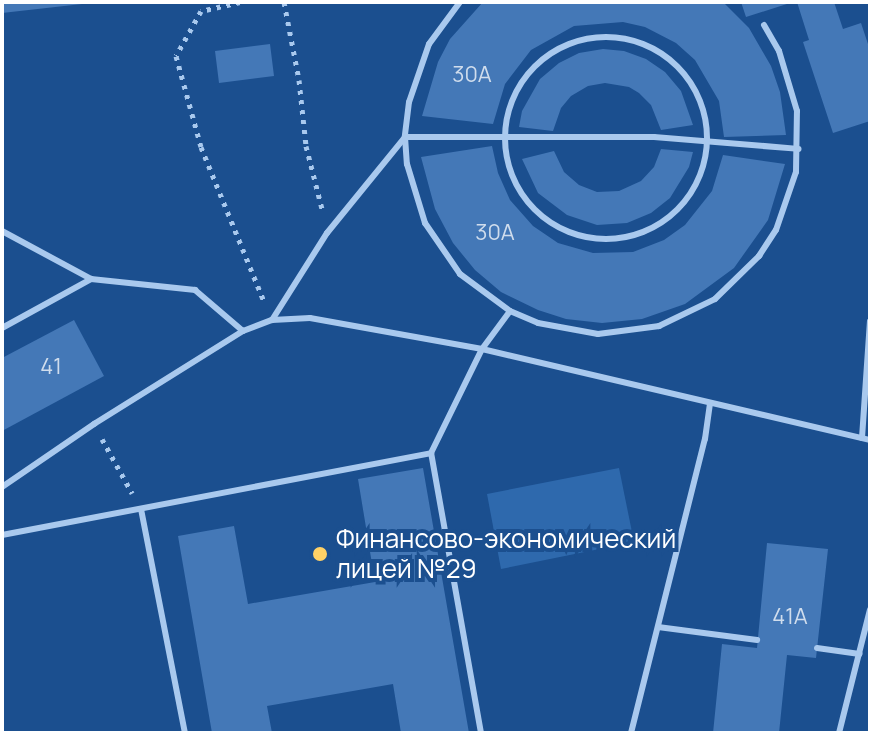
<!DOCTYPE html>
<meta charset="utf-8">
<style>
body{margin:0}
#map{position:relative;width:872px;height:735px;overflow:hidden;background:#1b4f8f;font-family:Manrope,sans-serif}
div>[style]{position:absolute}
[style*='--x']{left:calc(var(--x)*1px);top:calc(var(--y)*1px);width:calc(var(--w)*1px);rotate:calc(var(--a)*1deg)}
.green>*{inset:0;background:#2e69ad}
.building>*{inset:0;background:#4478b7}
.path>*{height:5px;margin-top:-2.5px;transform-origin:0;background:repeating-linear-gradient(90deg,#a9c9ee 0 4px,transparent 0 10px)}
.lane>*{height:6px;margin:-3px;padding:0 3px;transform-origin:3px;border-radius:3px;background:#a9c9ee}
.lane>.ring{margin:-3px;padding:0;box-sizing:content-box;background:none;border:6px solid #a9c9ee;border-radius:50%}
.dots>*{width:22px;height:22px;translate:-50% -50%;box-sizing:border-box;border:4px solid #1b4f8f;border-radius:50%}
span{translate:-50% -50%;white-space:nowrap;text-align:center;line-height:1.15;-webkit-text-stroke:8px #1b4f8f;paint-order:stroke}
.number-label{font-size:22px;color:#d0dded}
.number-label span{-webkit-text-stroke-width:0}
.poi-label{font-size:26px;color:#fff}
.left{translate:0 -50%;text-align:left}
.frame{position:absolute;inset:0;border:4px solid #fff;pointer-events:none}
</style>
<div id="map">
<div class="green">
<div style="clip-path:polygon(619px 468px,634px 542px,501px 569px,487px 494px)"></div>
</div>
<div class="building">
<div style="clip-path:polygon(2px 2px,82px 2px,82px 4px,2px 13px)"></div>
<div style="clip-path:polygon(483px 2px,723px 2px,749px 28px,771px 66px,780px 92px,786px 135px,724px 137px,719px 101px,695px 60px,676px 43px,645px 27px,623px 22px,574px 26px,531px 50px,505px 84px,493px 124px,422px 116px,438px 62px,450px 39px)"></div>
<div style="clip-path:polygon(741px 2px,790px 2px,790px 3px,746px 17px)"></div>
<div style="clip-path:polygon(797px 2px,834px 2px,843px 29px,861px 23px,870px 50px,870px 121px,833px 133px,803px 42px,809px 40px)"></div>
<div style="clip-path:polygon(270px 44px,274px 76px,219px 83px,215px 51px)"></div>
<div style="clip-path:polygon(603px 49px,624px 51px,646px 59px,665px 72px,681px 91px,693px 125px,661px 130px,651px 105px,639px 93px,629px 87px,605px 83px,588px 86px,571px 96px,561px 108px,553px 131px,519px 127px,522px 111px,540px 79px,559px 63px,579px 53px)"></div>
<div style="clip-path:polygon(492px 146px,498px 173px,510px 200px,533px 226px,558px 243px,593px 253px,633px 252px,664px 240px,685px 225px,712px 191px,723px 155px,785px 164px,768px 220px,734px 268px,685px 304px,642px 319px,602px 323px,566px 319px,538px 310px,501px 292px,475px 270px,453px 243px,435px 209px,421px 157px)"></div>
<div style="clip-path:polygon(661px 149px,693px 152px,689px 167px,670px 198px,651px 213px,627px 223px,597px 225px,567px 215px,538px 193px,522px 159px,554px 151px,564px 172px,579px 185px,597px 192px,619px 191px,641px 181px,654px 167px)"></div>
<div style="clip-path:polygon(74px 320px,104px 376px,2px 431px,2px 358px)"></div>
<div style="clip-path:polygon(423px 468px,469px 733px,401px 733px,393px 684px,267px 706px,272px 733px,212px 733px,178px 536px,234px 526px,248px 604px,375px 582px,358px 479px)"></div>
<div style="clip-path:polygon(767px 543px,828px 549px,816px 658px,787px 655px,779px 733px,713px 733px,722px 644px,757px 648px)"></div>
</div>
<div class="path">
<div style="--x:240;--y:2;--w:40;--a:167"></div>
<div style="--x:201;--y:11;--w:51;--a:119.1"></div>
<div style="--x:176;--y:56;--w:94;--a:74.6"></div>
<div style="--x:201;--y:147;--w:166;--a:67.8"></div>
<div style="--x:284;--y:2;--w:79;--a:79.1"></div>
<div style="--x:299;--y:80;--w:66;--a:83.9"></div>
<div style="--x:306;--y:146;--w:65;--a:75.7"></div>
<div style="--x:102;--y:439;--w:62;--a:60.9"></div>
</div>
<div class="lane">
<div style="--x:460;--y:2;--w:52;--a:126.4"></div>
<div style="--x:429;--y:44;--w:61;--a:109"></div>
<div style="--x:409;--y:102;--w:35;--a:97"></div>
<div style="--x:405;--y:137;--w:27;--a:86"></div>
<div style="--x:407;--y:164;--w:62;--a:73"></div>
<div style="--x:425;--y:223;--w:62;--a:55.5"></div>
<div style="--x:460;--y:274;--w:62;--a:36.5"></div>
<div style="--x:510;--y:311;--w:30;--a:23"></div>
<div style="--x:538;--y:323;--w:61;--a:10.4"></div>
<div style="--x:598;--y:334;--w:62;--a:-7.5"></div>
<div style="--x:659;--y:326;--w:62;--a:-25.7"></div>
<div style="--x:715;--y:299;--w:62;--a:-44.3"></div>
<div style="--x:759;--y:256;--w:31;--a:-57"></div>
<div style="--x:776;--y:230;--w:61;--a:-71"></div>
<div style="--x:796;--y:172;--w:61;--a:-89.1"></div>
<div style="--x:797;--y:111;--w:63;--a:-106.7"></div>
<div style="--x:779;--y:51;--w:30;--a:-120"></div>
<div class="ring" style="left:505px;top:37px;width:196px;height:196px"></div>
<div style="--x:2;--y:231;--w:101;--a:28.3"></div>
<div style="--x:91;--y:279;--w:105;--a:6"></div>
<div style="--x:195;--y:290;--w:63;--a:40.5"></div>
<div style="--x:272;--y:320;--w:103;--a:-57.7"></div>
<div style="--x:327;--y:233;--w:124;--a:-50.9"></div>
<div style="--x:405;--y:137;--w:249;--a:0"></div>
<div style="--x:654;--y:137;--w:145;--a:4.7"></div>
<div style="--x:2;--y:328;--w:102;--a:-28.8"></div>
<div style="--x:862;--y:438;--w:117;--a:-86.1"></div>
<div style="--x:2;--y:487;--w:112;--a:-34.4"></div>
<div style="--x:94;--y:424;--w:176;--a:-32"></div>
<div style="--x:243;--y:331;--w:31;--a:-21"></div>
<div style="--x:272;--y:320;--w:38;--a:-3"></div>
<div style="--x:310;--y:318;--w:175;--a:10.2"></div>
<div style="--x:482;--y:349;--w:399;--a:13.2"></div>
<div style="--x:141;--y:509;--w:228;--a:78.9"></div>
<div style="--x:2;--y:535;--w:437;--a:-10.8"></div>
<div style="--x:658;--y:627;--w:100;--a:7.5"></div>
<div style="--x:817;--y:648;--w:43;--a:7.9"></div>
<div style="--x:481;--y:733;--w:284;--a:-100.1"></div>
<div style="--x:431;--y:453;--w:116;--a:-63.9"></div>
<div style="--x:482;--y:349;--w:47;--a:-53.6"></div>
<div style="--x:631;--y:733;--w:303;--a:-75.9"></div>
<div style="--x:705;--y:439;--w:36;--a:-82"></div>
<div style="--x:839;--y:733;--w:127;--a:-75.9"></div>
</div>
<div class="dots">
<div style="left:320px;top:554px;background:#ffd166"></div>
</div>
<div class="number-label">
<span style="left:472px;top:75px">30А</span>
<span style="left:495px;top:233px">30А</span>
<span style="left:51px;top:367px">41</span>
<span style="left:790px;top:617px">41А</span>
</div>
<div class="poi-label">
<span class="left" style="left:336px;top:554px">Финансово-экономический<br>лицей №29</span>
</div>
<div class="frame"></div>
</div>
